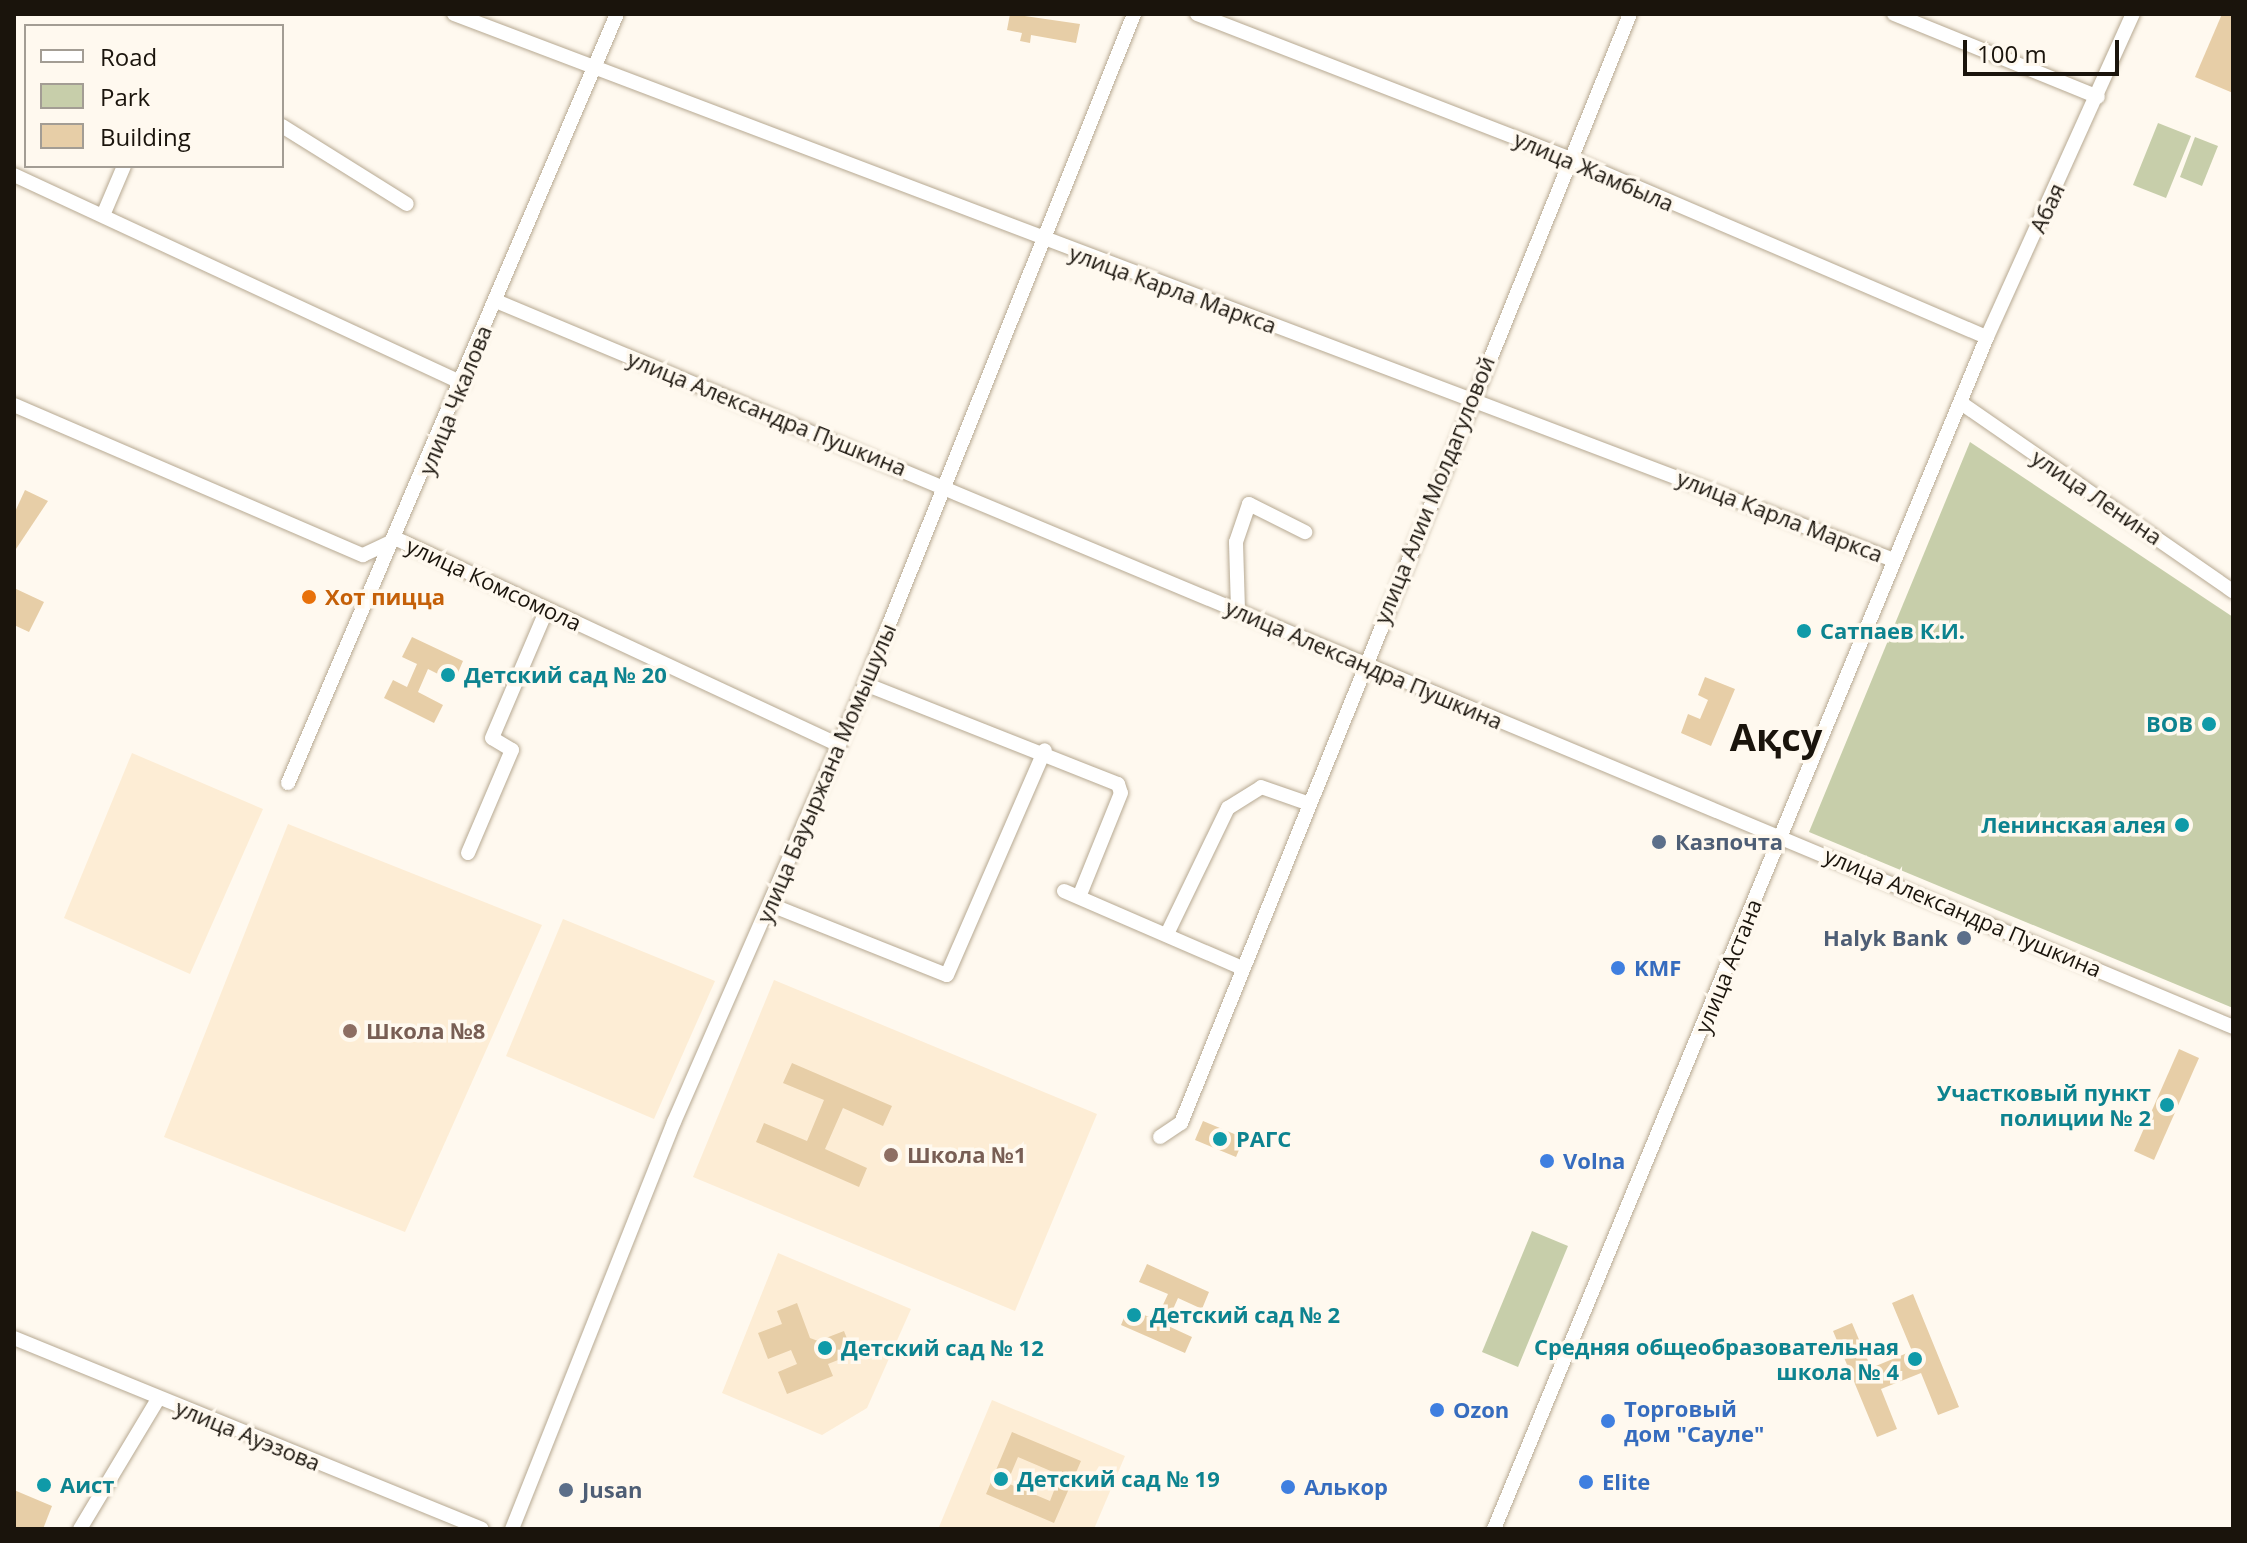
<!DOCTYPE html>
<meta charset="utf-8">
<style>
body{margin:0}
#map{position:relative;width:2247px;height:1543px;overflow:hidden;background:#fff9ef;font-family:"Open Sans",sans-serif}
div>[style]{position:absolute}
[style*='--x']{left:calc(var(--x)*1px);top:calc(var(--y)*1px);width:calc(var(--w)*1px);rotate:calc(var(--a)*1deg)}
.built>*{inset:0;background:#fdedd5}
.green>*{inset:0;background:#c7ceaa}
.building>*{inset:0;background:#e7cea7}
.roads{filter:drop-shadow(0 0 2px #b7a992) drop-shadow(0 0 2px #b7a992)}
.minor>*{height:14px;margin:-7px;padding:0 7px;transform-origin:7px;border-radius:7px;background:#fff}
.dots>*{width:22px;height:22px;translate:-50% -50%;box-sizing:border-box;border:4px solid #fff9ef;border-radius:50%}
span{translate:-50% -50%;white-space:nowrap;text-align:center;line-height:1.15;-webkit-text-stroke:7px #fff9ef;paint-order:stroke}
.street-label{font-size:22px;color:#1a140c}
.food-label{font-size:22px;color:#c56008;font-weight:700}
.left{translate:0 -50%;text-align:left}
.culture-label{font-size:22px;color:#0d838f;font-weight:700}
.right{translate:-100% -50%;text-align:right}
.service-label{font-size:22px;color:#4e5e75;font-weight:700}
.shop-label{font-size:22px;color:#366cbe;font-weight:700}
.education-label{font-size:22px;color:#785e54;font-weight:700}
.town-label{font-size:38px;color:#1a140c;font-weight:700}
.frame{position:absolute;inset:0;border:16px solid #1a140c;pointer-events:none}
.legend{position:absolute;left:24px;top:24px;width:260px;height:144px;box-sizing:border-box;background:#fff9ef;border:2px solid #a39d94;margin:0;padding:10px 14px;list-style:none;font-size:24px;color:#1a140c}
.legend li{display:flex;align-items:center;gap:16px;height:40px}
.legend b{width:40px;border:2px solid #a39d94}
.scale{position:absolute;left:1963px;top:40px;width:156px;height:36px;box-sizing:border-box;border:4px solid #1a140c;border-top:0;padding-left:10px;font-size:24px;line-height:28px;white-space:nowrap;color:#1a140c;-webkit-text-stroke:6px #fff9ef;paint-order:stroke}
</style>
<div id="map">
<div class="built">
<div style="clip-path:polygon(132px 753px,263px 809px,190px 974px,64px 918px)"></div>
<div style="clip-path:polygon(288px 824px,542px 925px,405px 1232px,164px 1137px)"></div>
<div style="clip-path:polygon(563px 919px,715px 981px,654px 1119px,506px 1056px)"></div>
<div style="clip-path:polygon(774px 980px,1097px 1114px,1015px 1311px,693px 1177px)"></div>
<div style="clip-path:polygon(778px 1253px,911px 1309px,867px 1408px,822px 1435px,722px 1393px)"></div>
<div style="clip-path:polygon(992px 1400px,1125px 1456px,1094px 1529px,939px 1527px)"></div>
</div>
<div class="green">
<div style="clip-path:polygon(2158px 123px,2191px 136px,2166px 198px,2133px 185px)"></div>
<div style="clip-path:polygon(2195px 137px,2218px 146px,2202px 186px,2180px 177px)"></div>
<div style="clip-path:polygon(1970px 442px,2233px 617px,2233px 1008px,1809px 832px)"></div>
<div style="clip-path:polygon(1532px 1231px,1568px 1246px,1518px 1367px,1482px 1352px)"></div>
</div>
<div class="building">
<div style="clip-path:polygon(1010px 14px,1080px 24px,1076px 43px,1031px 35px,1030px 43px,1020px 41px,1022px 33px,1007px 30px)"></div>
<div style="clip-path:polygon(2222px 14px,2233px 14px,2233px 93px,2195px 77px)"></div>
<div style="clip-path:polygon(25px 490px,48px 501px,14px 552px,14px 514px)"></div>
<div style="clip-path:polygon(14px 588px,44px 602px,29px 632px,14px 625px)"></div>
<div style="clip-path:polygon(412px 637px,463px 661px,454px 682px,428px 669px,418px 692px,443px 705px,434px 723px,384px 698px,393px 680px,407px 687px,417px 664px,402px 657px)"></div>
<div style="clip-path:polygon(1705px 677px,1735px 689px,1711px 746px,1681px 733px,1688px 714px,1700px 719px,1708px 700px,1698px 695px)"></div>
<div style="clip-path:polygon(2179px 1049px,2199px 1058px,2154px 1160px,2134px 1151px)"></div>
<div style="clip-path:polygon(792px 1063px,892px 1106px,883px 1126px,843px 1108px,825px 1149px,867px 1168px,859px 1187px,756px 1142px,764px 1123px,807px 1141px,824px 1100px,783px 1083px)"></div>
<div style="clip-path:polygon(1203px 1121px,1244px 1138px,1236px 1157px,1195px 1140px)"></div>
<div style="clip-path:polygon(1147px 1264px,1209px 1292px,1202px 1309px,1178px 1298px,1166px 1325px,1192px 1337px,1185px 1353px,1121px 1325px,1128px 1308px,1156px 1320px,1168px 1294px,1139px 1282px)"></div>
<div style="clip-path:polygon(1913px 1294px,1959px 1407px,1938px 1415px,1921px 1373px,1881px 1389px,1897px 1429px,1877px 1437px,1833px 1331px,1852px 1323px,1871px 1368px,1912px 1351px,1892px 1303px)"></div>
<div style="clip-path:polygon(797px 1303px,810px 1338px,818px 1341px,844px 1331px,853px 1354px,828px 1364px,833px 1376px,787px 1394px,778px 1372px,797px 1364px,791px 1350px,768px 1359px,758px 1333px,782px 1324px,777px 1311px)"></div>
<div style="clip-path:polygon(evenodd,1012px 1432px,1081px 1461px,1054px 1523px,986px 1494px,1012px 1432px,1018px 1457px,1060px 1475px,1050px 1501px,1007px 1483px,1018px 1457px)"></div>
<div style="clip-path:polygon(14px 1490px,52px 1506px,43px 1529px,16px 1529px)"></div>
</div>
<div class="roads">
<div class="minor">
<div style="--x:454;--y:14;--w:1540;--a:20.77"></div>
<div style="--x:1197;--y:14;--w:401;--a:21.2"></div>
<div style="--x:1571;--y:159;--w:452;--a:23.2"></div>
<div style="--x:1894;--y:14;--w:220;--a:22.1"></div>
<div style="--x:282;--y:126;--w:147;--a:32"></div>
<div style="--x:14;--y:175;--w:495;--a:24.9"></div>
<div style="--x:104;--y:213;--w:51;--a:-66.9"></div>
<div style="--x:496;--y:301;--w:1883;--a:22.68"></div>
<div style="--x:1961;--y:403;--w:331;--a:34.7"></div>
<div style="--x:14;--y:405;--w:380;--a:23.3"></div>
<div style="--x:363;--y:555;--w:38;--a:-25"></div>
<div style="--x:397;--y:539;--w:488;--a:25"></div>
<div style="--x:1238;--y:610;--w:68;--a:-91.7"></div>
<div style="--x:1236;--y:542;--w:40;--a:-71.1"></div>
<div style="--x:1249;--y:504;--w:63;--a:26.6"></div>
<div style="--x:865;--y:684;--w:272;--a:21.6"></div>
<div style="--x:1118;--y:784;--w:9;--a:72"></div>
<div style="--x:1121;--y:793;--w:112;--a:112"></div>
<div style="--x:288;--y:783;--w:836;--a:-66.84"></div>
<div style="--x:468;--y:853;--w:112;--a:-66.9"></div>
<div style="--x:512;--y:750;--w:23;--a:-149"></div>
<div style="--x:492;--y:738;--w:140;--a:-66.9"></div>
<div style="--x:1064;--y:891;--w:194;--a:23.4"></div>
<div style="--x:771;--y:905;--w:189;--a:21.7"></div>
<div style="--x:947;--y:975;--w:245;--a:-66.5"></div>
<div style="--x:1167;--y:934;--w:140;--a:-64.2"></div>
<div style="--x:1228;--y:808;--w:39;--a:-32"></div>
<div style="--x:1261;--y:787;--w:49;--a:19.2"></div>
<div style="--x:1160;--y:1137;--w:25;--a:-34"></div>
<div style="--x:1181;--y:1123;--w:1196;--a:-67.96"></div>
<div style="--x:14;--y:1338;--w:505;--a:22.2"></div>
<div style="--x:80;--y:1529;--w:152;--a:-59"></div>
<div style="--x:512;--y:1529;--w:438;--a:-68.3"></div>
<div style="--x:674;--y:1122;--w:478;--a:-66.4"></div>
<div style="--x:865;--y:684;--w:722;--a:-68.12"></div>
<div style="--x:1494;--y:1529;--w:1290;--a:-67.53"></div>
<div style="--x:1987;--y:337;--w:354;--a:-65.7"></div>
</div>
</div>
<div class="dots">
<div style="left:309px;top:597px;background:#e8710a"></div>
<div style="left:1804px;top:631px;background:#0f9aa8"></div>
<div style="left:448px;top:675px;background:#0f9aa8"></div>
<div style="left:2209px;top:724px;background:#0f9aa8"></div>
<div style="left:2182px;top:825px;background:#0f9aa8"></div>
<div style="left:1659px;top:842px;background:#5c6f8a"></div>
<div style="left:1964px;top:938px;background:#5c6f8a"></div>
<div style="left:1618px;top:968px;background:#3f7fe0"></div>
<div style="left:350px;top:1031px;background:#8d6e63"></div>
<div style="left:2167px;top:1105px;background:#0f9aa8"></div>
<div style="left:1220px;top:1139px;background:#0f9aa8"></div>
<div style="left:891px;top:1155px;background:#8d6e63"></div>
<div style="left:1547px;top:1161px;background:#3f7fe0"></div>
<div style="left:1134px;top:1315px;background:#0f9aa8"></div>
<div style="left:825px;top:1348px;background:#0f9aa8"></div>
<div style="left:1915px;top:1359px;background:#0f9aa8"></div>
<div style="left:1437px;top:1410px;background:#3f7fe0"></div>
<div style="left:1608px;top:1421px;background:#3f7fe0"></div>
<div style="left:1001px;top:1479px;background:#0f9aa8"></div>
<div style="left:1586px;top:1482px;background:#3f7fe0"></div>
<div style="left:44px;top:1485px;background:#0f9aa8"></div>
<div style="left:1288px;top:1487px;background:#3f7fe0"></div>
<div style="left:566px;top:1490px;background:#5c6f8a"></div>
</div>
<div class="street-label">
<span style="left:1594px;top:171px;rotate:23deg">улица Жамбыла</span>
<span style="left:2047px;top:208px;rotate:-65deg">Абая</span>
<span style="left:1173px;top:289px;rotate:20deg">улица Карла Маркса</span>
<span style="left:455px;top:400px;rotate:-68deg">улица Чкалова</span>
<span style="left:767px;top:413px;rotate:22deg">улица Александра Пушкина</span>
<span style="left:1434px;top:490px;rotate:-68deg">улица Алии Молдагуловой</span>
<span style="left:2097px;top:497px;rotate:34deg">улица Ленина</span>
<span style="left:1780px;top:516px;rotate:21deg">улица Карла Маркса</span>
<span style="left:494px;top:584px;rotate:25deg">улица Комсомола</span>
<span style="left:1364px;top:664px;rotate:23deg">улица Александра Пушкина</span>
<span style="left:826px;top:773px;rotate:-67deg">улица Бауыржана Момышулы</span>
<span style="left:1963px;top:912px;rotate:23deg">улица Александра Пушкина</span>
<span style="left:1728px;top:966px;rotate:-68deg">улица Астана</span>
<span style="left:248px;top:1435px;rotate:22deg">улица Ауэзова</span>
</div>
<div class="food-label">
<span class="left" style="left:325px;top:597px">Хот пицца</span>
</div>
<div class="culture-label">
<span class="left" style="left:1820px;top:631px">Сатпаев К.И.</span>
<span class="left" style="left:464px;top:675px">Детский сад № 20</span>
<span class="right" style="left:2193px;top:724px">ВОВ</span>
<span class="right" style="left:2166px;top:825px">Ленинская алея</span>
<span class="right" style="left:2151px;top:1105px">Участковый пункт<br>полиции № 2</span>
<span class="left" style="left:1236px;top:1139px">РАГС</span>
<span class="left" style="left:1150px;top:1315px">Детский сад № 2</span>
<span class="right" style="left:1899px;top:1359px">Средняя общеобразовательная<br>школа № 4</span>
<span class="left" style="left:841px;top:1348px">Детский сад № 12</span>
<span class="left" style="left:1017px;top:1479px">Детский сад № 19</span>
<span class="left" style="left:60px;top:1485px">Аист</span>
</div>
<div class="service-label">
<span class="left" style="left:1675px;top:842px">Казпочта</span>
<span class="right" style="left:1948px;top:938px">Halyk Bank</span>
<span class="left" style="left:582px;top:1490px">Jusan</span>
</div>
<div class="shop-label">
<span class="left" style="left:1634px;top:968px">KMF</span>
<span class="left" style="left:1563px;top:1161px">Volna</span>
<span class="left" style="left:1624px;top:1421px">Торговый<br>дом "Сауле"</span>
<span class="left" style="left:1453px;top:1410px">Ozon</span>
<span class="left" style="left:1602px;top:1482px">Elite</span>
<span class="left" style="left:1304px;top:1487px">Алькор</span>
</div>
<div class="education-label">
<span class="left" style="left:366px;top:1031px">Школа №8</span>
<span class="left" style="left:907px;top:1155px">Школа №1</span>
</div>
<div class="town-label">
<span style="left:1776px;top:737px">Ақсу</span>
</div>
<div class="frame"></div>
<ul class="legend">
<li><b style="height:10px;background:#fff"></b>Road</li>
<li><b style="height:22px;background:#c7ceaa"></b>Park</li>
<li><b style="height:22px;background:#e7cea7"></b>Building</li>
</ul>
<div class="scale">100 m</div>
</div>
